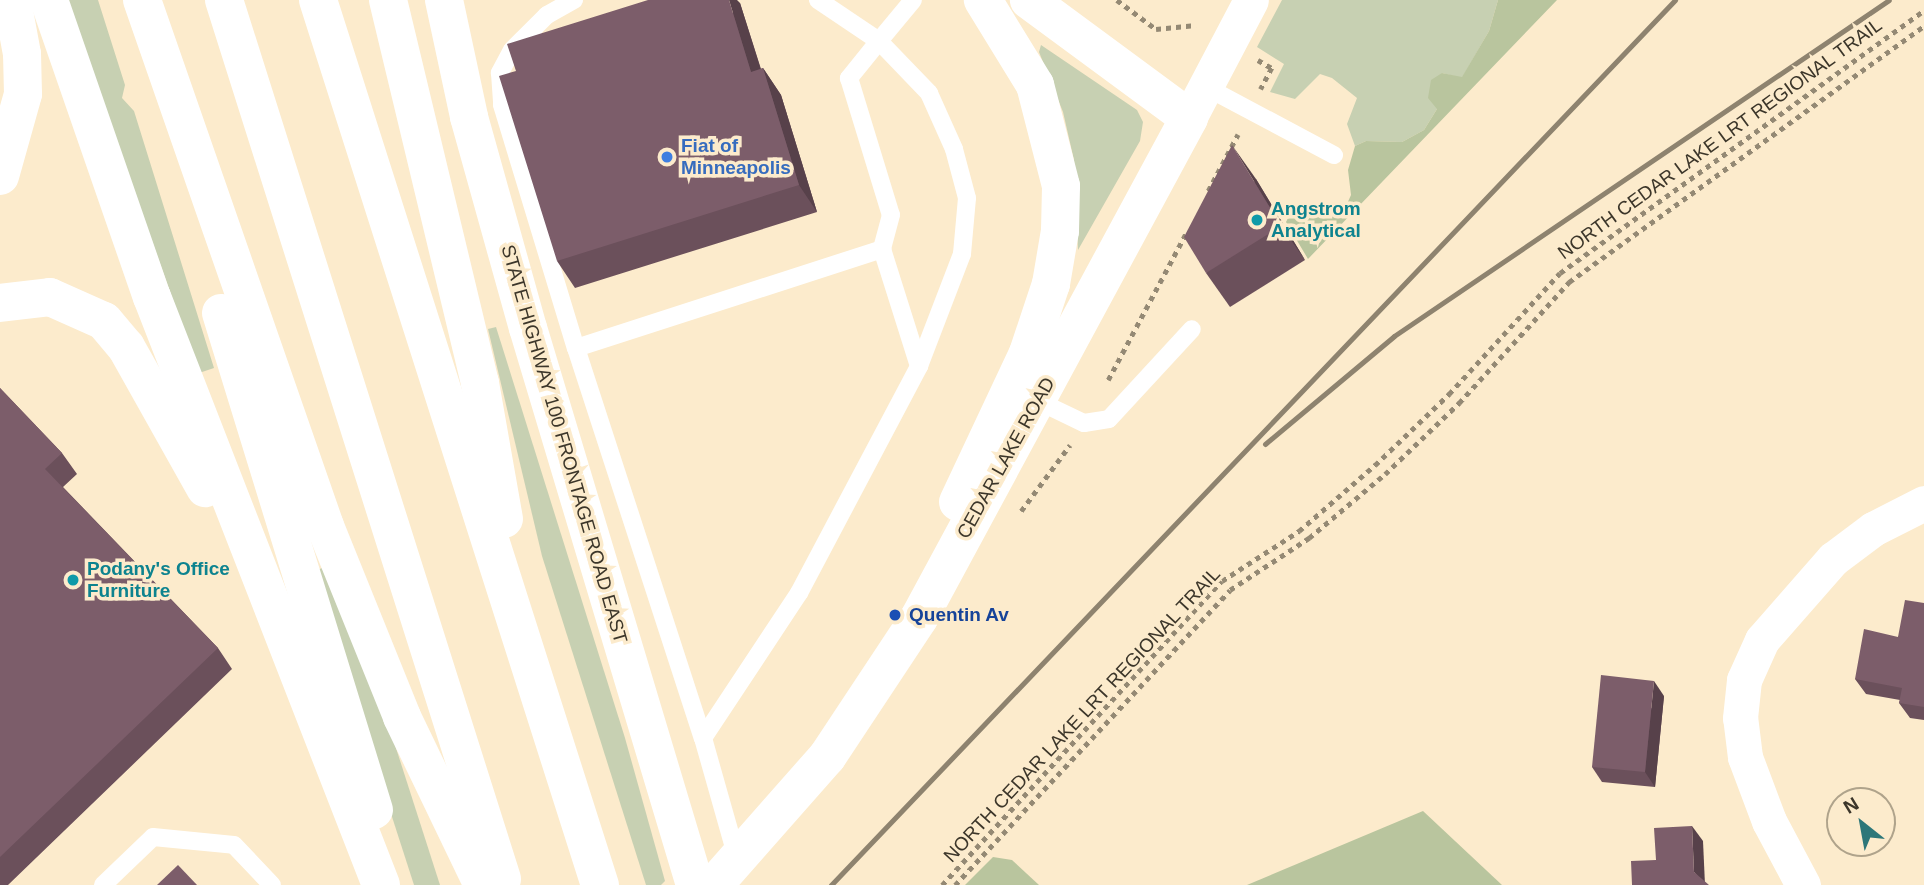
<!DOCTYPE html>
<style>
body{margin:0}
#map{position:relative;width:1924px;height:885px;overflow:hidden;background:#fcebcc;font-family:Helvetica,sans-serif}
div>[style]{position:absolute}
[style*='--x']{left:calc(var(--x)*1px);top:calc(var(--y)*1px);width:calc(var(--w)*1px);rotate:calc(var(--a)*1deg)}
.green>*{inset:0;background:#c7d0b2}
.forest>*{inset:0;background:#b9c59e}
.path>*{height:4.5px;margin-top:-2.25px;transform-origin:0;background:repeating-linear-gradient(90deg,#948974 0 5px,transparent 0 10px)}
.service>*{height:18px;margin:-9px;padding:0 9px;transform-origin:9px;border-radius:9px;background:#fff}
.minor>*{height:35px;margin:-17.5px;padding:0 17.5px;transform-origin:17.5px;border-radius:17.5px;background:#fff}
.tertiary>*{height:38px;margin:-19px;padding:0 19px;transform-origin:19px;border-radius:19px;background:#fff}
.motorway>*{height:38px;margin:-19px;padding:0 19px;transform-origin:19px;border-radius:19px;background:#fff}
.rail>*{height:5px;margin:-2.5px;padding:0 2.5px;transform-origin:2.5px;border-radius:2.5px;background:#8e836f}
.wall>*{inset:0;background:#6b505b}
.shaded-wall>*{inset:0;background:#57414a}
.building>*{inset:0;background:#7c5d6a}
.dots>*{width:19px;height:19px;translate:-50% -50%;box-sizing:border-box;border:4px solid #fcebcc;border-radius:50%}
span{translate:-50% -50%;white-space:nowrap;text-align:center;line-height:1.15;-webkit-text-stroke:7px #fcebcc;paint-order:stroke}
.street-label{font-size:19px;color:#3c362a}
.shop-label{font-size:19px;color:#366cbe;font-weight:700}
.left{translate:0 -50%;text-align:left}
.culture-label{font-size:19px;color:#0d838f;font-weight:700}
.transit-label{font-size:19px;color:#164399;font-weight:700}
.north{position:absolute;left:1826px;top:787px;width:70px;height:70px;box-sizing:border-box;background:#fcebcc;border:2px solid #afa38b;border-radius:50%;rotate:329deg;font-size:19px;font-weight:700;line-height:28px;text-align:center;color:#3c362a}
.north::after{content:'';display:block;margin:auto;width:24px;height:32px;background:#2d7779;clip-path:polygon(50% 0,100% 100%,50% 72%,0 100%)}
</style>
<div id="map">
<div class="green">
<div style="clip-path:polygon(66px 0,98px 0,125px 85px,122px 98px,134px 111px,214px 368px,199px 373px)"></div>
<div style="clip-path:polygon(1282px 0,1498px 0,1489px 31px,1462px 78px,1442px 73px,1437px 109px,1424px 130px,1402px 142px,1366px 141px,1355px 146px,1347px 124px,1357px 98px,1332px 78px,1320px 74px,1295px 99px,1270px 92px,1284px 64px,1257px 47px)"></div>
<div style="clip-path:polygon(1041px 45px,1137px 110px,1143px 122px,1140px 141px,1078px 250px,1074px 160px,1063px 112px,1039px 52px)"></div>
<div style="clip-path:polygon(496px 327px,625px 738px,665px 881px,661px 885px,646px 885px,542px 556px,488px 329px)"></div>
<div style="clip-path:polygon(322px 568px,387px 720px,440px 885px,414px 885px,313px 572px)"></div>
</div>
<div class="forest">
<div style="clip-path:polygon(1498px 0,1557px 0,1308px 259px,1286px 222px,1292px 210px,1342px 215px,1351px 195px,1348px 170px,1355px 146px,1366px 141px,1402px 142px,1424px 130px,1437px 109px,1428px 98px,1431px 80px,1442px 73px,1462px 77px,1489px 31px)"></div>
<div style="clip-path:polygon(1423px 811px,1502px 885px,1247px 885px)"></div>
<div style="clip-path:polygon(993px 857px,1012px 860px,1039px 885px,965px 885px)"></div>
</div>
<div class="path">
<div style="--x:1117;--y:0;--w:49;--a:36.6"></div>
<div style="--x:1156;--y:29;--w:40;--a:-5.7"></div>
<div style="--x:1258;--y:60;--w:16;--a:30"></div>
<div style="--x:1272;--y:68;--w:24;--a:118"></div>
<div style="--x:1208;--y:191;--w:64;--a:-62.2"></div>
<div style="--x:1108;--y:380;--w:166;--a:-62"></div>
<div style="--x:1021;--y:511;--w:82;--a:-53.4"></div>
<div style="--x:942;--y:885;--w:413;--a:-47.4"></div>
<div style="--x:1222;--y:581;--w:92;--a:-33"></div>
<div style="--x:1299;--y:531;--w:101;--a:-41"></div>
<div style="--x:1375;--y:465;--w:103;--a:-43.8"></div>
<div style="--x:1449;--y:394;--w:164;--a:-47.5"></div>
<div style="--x:1560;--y:273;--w:449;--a:-35.8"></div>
<div style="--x:955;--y:885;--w:403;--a:-47"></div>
<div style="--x:1230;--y:590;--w:95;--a:-33.4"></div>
<div style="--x:1309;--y:538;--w:99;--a:-40.1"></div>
<div style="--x:1385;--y:474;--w:103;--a:-43.8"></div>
<div style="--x:1459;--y:403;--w:164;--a:-47.7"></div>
<div style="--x:1569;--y:282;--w:438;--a:-35.8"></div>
</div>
<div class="service">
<div style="--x:574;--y:0;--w:31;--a:151"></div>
<div style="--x:547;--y:15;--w:49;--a:135"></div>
<div style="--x:512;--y:50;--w:26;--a:118"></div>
<div style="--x:500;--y:73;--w:32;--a:86"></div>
<div style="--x:502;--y:105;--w:254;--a:73.1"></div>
<div style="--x:576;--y:348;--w:410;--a:72"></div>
<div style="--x:703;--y:738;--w:125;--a:74.2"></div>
<div style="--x:818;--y:0;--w:73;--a:33.9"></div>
<div style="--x:879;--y:41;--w:53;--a:-50.3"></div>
<div style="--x:1206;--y:87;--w:145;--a:28"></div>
<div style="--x:576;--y:348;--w:322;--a:-17.9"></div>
<div style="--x:882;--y:249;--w:123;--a:72.5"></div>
<div style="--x:1038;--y:401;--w:51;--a:25.6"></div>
<div style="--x:1084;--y:423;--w:25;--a:-9"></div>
<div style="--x:1109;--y:419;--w:122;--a:-47.3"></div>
<div style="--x:703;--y:738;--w:174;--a:-56.5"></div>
<div style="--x:799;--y:593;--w:257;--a:-62.1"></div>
<div style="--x:919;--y:366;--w:120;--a:-69"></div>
<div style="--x:962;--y:254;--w:56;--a:-84.9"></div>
<div style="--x:967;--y:198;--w:51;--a:-104.9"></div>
<div style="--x:954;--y:149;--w:61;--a:-114.1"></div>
<div style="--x:929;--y:93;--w:72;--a:-133.9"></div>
<div style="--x:879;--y:41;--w:48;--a:129"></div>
<div style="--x:849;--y:78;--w:143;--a:73"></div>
<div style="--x:891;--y:215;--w:35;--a:105"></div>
<div style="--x:103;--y:885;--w:69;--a:-43.8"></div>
<div style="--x:153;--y:837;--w:81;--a:5.6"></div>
<div style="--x:234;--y:845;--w:55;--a:46.5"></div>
</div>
<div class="minor">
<div style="--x:1189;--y:118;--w:133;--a:-62.3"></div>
<div style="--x:1803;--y:885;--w:72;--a:-118"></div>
<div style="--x:1769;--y:821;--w:68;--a:-110.6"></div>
<div style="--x:1745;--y:757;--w:39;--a:-97"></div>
<div style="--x:1740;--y:718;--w:38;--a:-84"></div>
<div style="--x:1744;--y:680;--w:44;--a:-65.8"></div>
<div style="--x:1762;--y:640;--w:108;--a:-48.8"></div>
<div style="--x:1833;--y:559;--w:50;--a:-36.9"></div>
<div style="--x:1873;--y:529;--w:57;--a:-27"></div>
</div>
<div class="tertiary">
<div style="--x:444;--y:0;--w:120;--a:77.9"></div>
<div style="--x:469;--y:117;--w:219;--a:74.4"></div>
<div style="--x:528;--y:328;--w:581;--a:73.31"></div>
<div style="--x:958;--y:502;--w:165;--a:-64.8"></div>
<div style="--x:1028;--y:353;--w:73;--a:-71.6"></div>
<div style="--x:1051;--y:284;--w:54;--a:-80.4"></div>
<div style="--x:1060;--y:231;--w:45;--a:-88.7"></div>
<div style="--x:1061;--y:186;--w:104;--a:-104.4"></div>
<div style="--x:1035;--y:85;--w:100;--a:-121.5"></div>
<div style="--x:714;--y:885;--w:171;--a:-48.6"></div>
<div style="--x:827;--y:757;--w:167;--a:-56.5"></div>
<div style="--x:919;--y:618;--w:568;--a:-61.63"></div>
<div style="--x:1189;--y:118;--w:199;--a:-143.6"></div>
</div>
<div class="motorway">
<div style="--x:49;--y:0;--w:314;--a:70.9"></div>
<div style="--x:152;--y:297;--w:631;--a:68.72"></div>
<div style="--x:142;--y:0;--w:557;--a:70.82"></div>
<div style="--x:325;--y:526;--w:206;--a:68"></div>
<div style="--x:402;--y:717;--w:187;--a:64.3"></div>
<div style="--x:224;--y:0;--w:922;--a:72.45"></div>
<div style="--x:318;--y:0;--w:929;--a:72.33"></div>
<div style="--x:388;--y:0;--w:394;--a:76.5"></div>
<div style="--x:480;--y:383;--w:138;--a:80"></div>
<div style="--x:0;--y:176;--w:85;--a:-74.3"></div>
<div style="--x:23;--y:94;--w:40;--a:-91.4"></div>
<div style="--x:22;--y:54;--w:55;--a:-100.5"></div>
<div style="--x:0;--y:303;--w:50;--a:-6.8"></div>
<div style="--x:50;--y:297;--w:59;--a:24"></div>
<div style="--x:104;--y:321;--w:34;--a:50"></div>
<div style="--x:126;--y:347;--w:162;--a:60.7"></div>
<div style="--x:221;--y:313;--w:520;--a:72.89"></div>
</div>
<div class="rail">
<div style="--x:1265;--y:444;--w:168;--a:-39.9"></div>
<div style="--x:1394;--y:336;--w:598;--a:-34.17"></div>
<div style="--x:831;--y:885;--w:1223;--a:-46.36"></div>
</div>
<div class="wall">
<div style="clip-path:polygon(740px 3px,761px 69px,763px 68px,781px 95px,817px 212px,575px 288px,557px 261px)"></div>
<div style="clip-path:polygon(1256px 179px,1305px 260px,1230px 307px,1206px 273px)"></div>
<div style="clip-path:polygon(0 388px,62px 453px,77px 474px,63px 487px,218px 648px,232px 669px,8px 885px,0 885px)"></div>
<div style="clip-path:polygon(1924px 603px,1924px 720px,1910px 718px,1899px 703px,1900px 700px,1866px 694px,1855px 679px,1898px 637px)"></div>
<div style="clip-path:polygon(1664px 696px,1655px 787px,1602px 782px,1592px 767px)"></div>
</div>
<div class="shaded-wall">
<div style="clip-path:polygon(729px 0,737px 0,740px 3px,770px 99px,751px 72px)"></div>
<div style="clip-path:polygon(763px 68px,781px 95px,817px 212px,799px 185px)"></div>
<div style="clip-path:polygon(1232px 145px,1256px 179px,1305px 260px,1281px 226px)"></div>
<div style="clip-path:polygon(1654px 681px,1664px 696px,1655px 787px,1645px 772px)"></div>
<div style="clip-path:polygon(1692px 826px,1703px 841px,1705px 885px,1694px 872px)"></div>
</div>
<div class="building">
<div style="clip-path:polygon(648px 0,729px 0,751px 72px,763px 68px,799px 185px,557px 261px,499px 76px,516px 71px,507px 44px)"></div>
<div style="clip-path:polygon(1232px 145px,1281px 226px,1206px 273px,1184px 237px)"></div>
<div style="clip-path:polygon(0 388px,62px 453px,45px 469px,218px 648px,0 857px)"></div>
<div style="clip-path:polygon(1905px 600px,1924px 603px,1924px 707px,1899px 703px,1902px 688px,1855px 679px,1864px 629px,1898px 637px)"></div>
<div style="clip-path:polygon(1601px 675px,1654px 681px,1645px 772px,1592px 767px)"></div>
<div style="clip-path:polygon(1692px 826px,1694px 872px,1709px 885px,1632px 885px,1631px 861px,1656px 860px,1654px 828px)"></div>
<div style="clip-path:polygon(178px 865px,197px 885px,157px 885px)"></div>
</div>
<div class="dots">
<div style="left:667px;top:157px;background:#3f7fe0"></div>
<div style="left:1257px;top:220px;background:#0f9aa8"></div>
<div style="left:73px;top:580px;background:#0f9aa8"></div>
<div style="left:895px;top:615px;background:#1a4fb4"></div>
</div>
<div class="street-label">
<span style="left:1720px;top:139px;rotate:-36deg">NORTH CEDAR LAKE LRT REGIONAL TRAIL</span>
<span style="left:564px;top:444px;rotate:74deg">STATE HIGHWAY 100 FRONTAGE ROAD EAST</span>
<span style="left:1006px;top:458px;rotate:-61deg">CEDAR LAKE ROAD</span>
<span style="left:1082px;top:715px;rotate:-47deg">NORTH CEDAR LAKE LRT REGIONAL TRAIL</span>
</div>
<div class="shop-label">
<span class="left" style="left:681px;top:157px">Fiat of<br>Minneapolis</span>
</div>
<div class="culture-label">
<span class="left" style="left:1271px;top:220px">Angstrom<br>Analytical</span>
<span class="left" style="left:87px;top:580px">Podany's Office<br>Furniture</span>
</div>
<div class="transit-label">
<span class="left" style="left:909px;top:615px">Quentin Av</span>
</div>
<div class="north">N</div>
</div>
